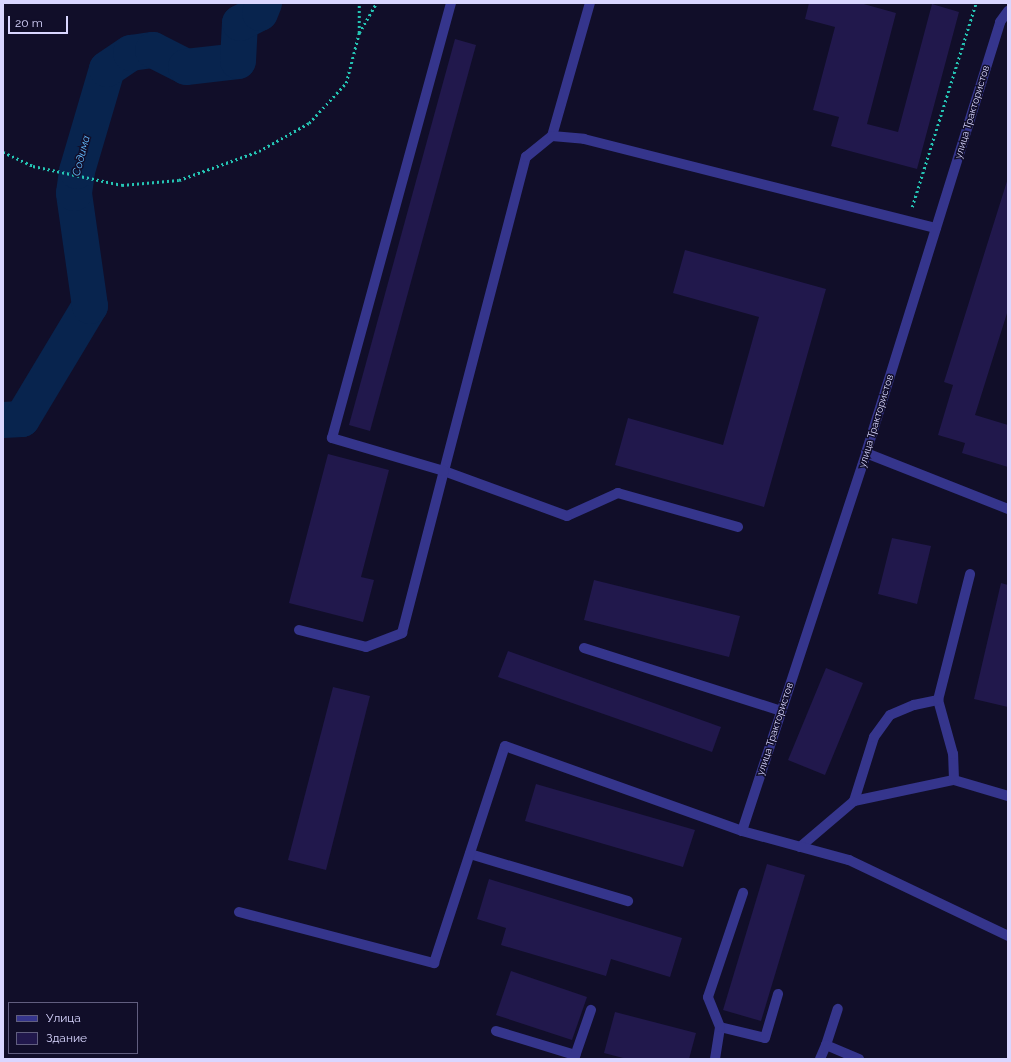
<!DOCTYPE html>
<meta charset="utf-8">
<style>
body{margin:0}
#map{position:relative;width:1011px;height:1062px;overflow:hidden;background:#110e29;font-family:Raleway,sans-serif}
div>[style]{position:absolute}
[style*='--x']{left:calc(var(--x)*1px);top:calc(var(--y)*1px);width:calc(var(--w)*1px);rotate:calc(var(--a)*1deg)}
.river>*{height:36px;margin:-18px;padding:0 18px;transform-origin:18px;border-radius:18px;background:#08244e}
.building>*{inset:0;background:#21184c}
.path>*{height:2.5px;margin-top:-1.25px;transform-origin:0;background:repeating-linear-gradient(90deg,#25c4b4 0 2px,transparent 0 5px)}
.service>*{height:10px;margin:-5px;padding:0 5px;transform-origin:5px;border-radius:5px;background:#35358c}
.minor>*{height:10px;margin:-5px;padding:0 5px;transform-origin:5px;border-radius:5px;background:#35358c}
span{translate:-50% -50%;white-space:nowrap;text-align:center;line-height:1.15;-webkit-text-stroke:3px #110e29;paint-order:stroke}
.street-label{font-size:10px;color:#d9d6ff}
.water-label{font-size:11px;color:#64bdff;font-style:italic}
.frame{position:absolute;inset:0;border:4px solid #d9d6ff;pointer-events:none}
.legend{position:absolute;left:8px;top:1002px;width:130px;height:52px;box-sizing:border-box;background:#110e29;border:1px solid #615e7f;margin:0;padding:5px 7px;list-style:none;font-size:12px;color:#d9d6ff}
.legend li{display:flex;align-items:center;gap:8px;height:20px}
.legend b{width:20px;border:1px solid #615e7f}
.scale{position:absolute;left:8px;top:16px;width:60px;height:18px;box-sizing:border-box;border:2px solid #d9d6ff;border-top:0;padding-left:5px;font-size:12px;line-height:14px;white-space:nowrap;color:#d9d6ff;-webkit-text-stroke:3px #110e29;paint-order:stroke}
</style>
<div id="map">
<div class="river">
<div style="--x:3;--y:420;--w:19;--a:-3"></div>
<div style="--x:22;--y:419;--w:132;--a:-59"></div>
<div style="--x:90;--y:306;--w:114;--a:-98.1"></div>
<div style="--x:74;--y:193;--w:22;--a:-82"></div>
<div style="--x:77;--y:171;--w:106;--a:-73.6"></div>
<div style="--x:107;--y:69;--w:29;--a:-34"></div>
<div style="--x:131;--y:53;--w:22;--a:-8"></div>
<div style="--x:153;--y:50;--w:37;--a:27"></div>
<div style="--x:186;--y:67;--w:52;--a:-6.6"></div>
<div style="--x:238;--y:61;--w:38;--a:-87"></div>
<div style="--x:240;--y:23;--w:22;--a:-27"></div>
<div style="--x:260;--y:13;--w:11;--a:-68"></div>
</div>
<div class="building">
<div style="clip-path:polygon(809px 3px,860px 3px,896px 13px,867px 124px,898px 132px,932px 4px,959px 12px,917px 169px,831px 146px,839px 117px,813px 110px,835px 27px,805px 19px)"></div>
<div style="clip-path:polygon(455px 39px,476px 45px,370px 431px,349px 425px)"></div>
<div style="clip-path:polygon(1008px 178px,1008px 310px,975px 415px,1008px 425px,1008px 467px,962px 453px,965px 443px,938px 435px,953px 385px,944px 382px)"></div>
<div style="clip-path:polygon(685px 250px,826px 289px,764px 507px,615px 465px,628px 418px,723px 445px,759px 317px,673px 293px)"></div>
<div style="clip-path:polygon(328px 454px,389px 470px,361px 577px,374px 580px,363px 622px,289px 603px)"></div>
<div style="clip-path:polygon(892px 538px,931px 546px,917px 604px,878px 594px)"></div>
<div style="clip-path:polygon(594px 580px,740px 616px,729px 657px,584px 620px)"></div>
<div style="clip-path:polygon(1001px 583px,1008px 585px,1008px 707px,974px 699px)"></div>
<div style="clip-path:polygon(508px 651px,721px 727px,712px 752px,498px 677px)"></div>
<div style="clip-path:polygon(826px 668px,863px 683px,825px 775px,788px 760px)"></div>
<div style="clip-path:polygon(333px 687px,370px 696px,326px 870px,288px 860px)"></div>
<div style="clip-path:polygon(536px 784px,695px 830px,683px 867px,525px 821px)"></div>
<div style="clip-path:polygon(767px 864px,805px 875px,761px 1021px,723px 1010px)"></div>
<div style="clip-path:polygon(489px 879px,682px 938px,670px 977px,611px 959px,606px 976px,501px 945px,506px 928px,477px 919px)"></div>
<div style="clip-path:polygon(511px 971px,587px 997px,572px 1040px,496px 1015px)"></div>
<div style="clip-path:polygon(615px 1012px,696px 1033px,689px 1059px,627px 1059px,604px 1053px)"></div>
</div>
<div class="path">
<div style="--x:359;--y:33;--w:34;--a:-60"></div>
<div style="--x:3;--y:152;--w:33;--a:25"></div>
<div style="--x:33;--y:166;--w:91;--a:12.1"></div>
<div style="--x:122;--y:185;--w:57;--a:-5"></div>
<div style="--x:179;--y:180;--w:85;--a:-19.9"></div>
<div style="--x:259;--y:151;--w:57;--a:-29.2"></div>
<div style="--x:309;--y:123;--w:54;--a:-47.2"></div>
<div style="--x:346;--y:83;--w:52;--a:-75.4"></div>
<div style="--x:359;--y:33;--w:30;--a:-90"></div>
<div style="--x:912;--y:207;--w:214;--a:-72.6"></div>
</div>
<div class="service">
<div style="--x:552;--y:136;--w:138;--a:-74.1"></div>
<div style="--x:866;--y:453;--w:153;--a:21.5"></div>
<div style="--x:738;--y:527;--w:125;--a:-164.2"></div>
<div style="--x:618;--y:493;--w:56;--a:155.7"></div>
<div style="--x:567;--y:516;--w:131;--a:-159.9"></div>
<div style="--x:444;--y:471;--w:325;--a:-75.4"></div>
<div style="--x:526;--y:157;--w:33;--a:-39"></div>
<div style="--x:552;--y:136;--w:32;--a:5"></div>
<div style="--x:584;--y:139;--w:363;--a:14.2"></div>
<div style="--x:299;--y:630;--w:69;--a:14.2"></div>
<div style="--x:366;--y:647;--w:39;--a:-21"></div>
<div style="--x:402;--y:633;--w:167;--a:-75.5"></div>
<div style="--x:444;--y:471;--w:117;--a:-163.6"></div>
<div style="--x:332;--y:438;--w:451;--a:-74.7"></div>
<div style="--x:584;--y:648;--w:207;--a:17.7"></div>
<div style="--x:954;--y:780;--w:56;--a:16.5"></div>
<div style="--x:854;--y:801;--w:102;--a:-11.9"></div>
<div style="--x:954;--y:780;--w:26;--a:-92"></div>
<div style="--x:953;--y:754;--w:56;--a:-105.5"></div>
<div style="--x:800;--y:847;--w:71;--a:-40.4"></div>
<div style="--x:854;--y:801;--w:67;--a:-72.6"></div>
<div style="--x:874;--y:737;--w:27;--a:-54"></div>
<div style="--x:890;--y:715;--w:26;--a:-23"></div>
<div style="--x:914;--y:705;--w:25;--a:-12"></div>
<div style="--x:938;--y:700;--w:130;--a:-75.7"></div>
<div style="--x:470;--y:854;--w:165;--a:16.6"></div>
<div style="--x:239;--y:912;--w:202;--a:14.7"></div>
<div style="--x:434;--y:963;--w:228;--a:-71.9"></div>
<div style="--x:505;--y:746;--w:252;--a:19.7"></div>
<div style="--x:742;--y:831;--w:111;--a:15.2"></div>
<div style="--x:849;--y:860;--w:176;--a:25.5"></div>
<div style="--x:720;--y:1027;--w:46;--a:13.7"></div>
<div style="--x:765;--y:1038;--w:46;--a:-73.5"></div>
<div style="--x:496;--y:1031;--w:83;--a:16.9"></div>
<div style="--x:826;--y:1045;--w:38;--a:-72"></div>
<div style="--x:574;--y:1059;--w:52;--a:-70.9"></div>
<div style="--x:715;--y:1059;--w:32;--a:-81"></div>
<div style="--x:720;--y:1027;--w:32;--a:-112"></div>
<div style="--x:708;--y:997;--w:110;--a:-71.4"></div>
<div style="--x:820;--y:1059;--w:15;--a:-67"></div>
<div style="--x:826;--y:1045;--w:36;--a:23"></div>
</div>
<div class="minor">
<div style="--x:742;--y:831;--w:398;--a:-71.8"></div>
<div style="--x:866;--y:453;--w:451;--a:-72.7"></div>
<div style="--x:1000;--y:22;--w:14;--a:-54"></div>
</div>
<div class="street-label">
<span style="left:972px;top:112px;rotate:-73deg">улица Трактористов</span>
<span style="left:876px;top:421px;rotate:-73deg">улица Трактористов</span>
<span style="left:775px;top:729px;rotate:-72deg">улица Трактористов</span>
</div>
<div class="water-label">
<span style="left:82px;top:156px;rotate:-75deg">Содима</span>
</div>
<div class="frame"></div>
<ul class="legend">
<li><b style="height:5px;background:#35358c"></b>Улица</li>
<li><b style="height:11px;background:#21184c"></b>Здание</li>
</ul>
<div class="scale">20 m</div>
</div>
